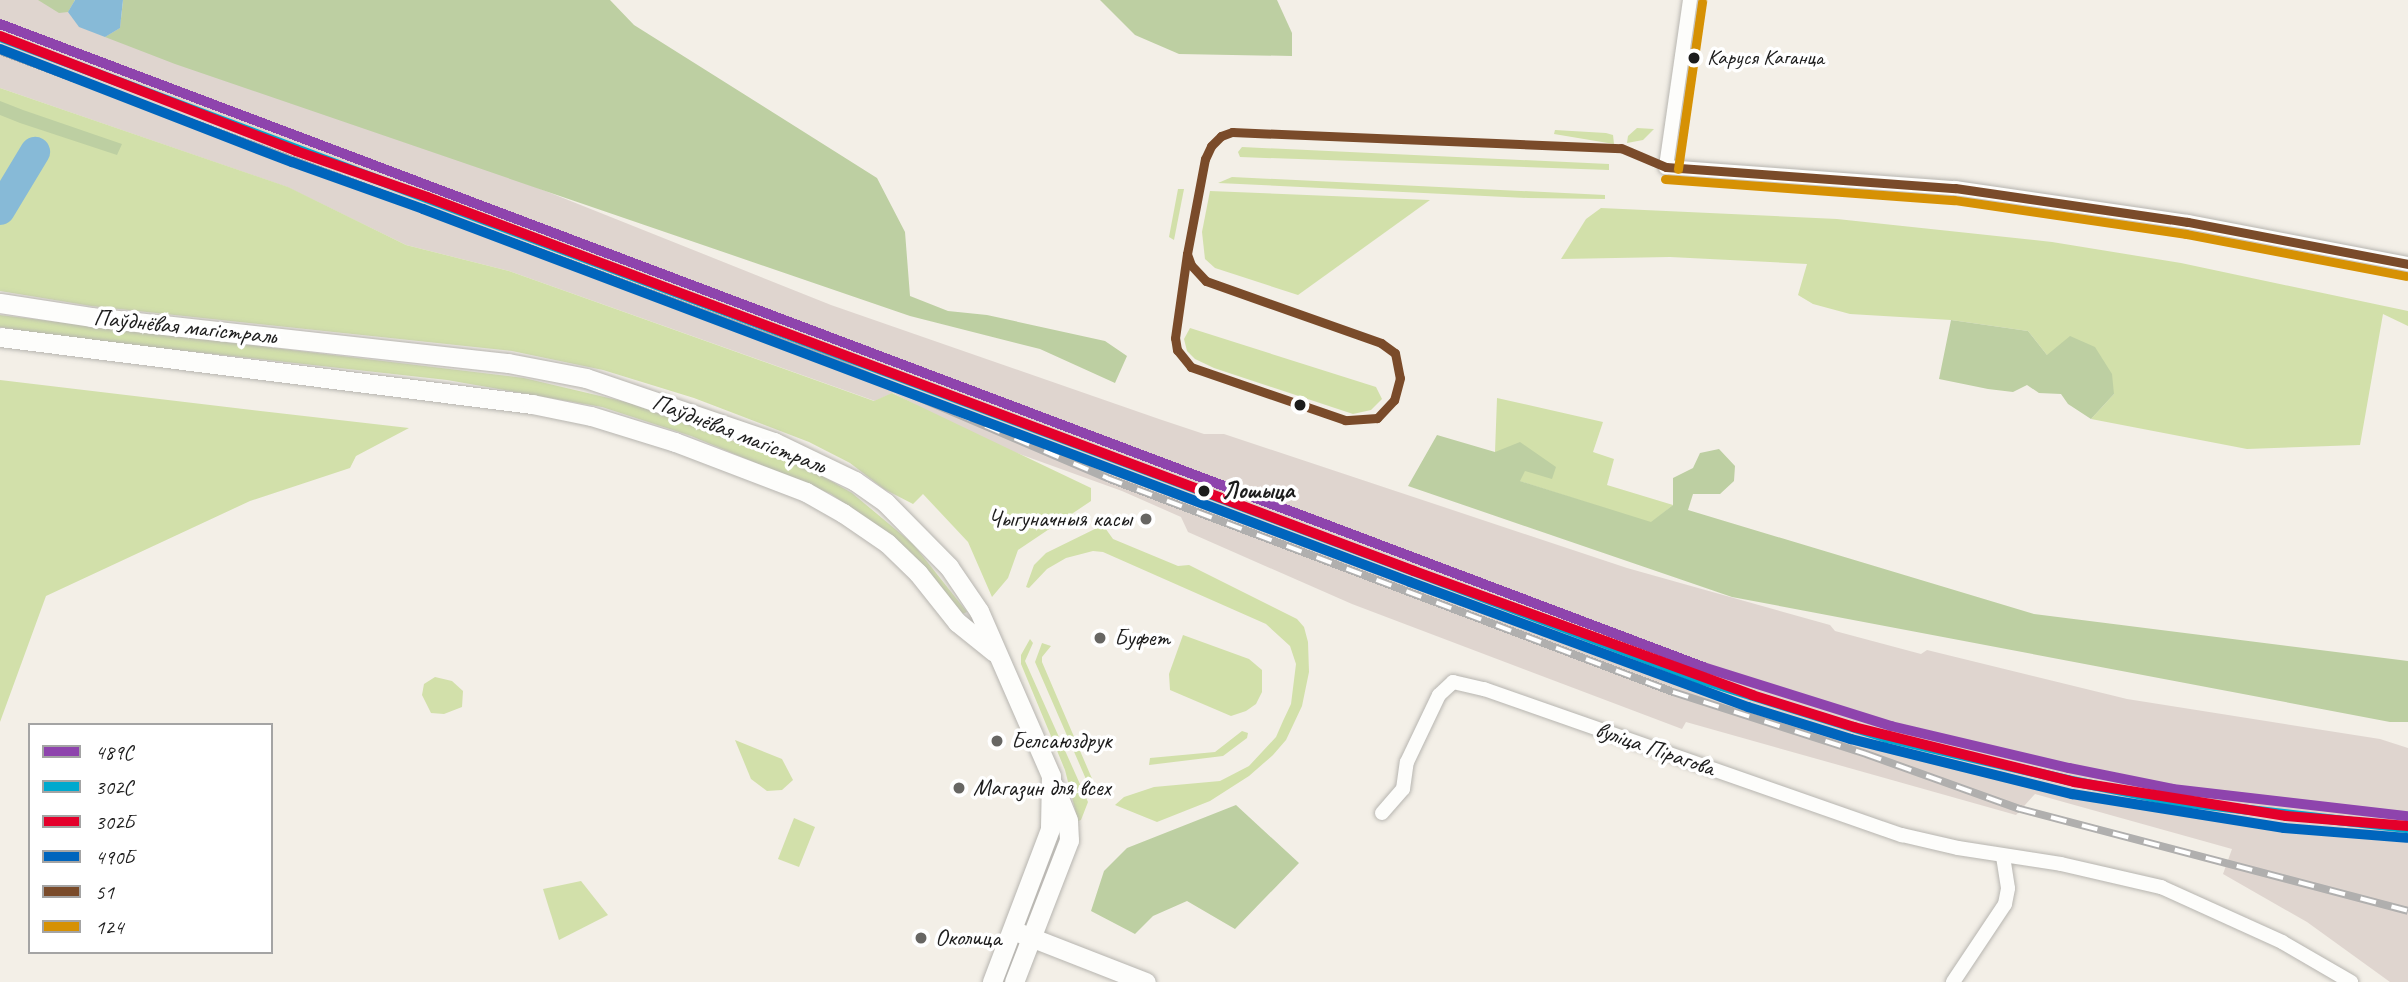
<!DOCTYPE html>
<meta charset="utf-8">
<style>
body{margin:0}
#map{position:relative;width:2408px;height:982px;overflow:hidden;background:#f3efe7;font-family:Caveat,sans-serif}
div>[style]{position:absolute}
[style*='--x']{left:calc(var(--x)*1px);top:calc(var(--y)*1px);width:calc(var(--w)*1px);rotate:calc(var(--a)*1deg)}
.industrial>*{inset:0;background:#dfd5cf}
.green>*{inset:0;background:#d2e0aa}
.forest>*{inset:0;background:#bdcfa2}
.water>*{inset:0;background:#87bad7}
.river>*{height:30px;margin:-15px;padding:0 15px;transform-origin:15px;border-radius:15px;background:#87bad7}
.roads{filter:drop-shadow(0 0 2px #b7b5b0) drop-shadow(0 0 2px #b7b5b0)}
.street>*{height:14px;margin:-7px;padding:0 7px;transform-origin:7px;border-radius:7px;background:#fdfdfb}
.secondary>*{height:19px;margin:-9.5px;padding:0 9.5px;transform-origin:9.5px;border-radius:9.5px;background:#fdfdfb}
.rail>*{height:8px;margin-top:-4px;transform-origin:0;background:repeating-linear-gradient(90deg,#fff 0 16px,#b0afae 0 32px);box-sizing:border-box;border-block:2px solid #b0afae}
.bus-1>*{height:9px;margin:-4.5px;padding:0 4.5px;transform-origin:4.5px;border-radius:4.5px;background:#7a4b2a}
.bus-2>*{height:9px;margin:-4.5px;padding:0 4.5px;transform-origin:4.5px;border-radius:4.5px;background:#d69104}
.rail-1>*{height:10px;margin:-5px;padding:0 5px;transform-origin:5px;border-radius:5px;background:#8e44ad}
.rail-2>*{height:10px;margin:-5px;padding:0 5px;transform-origin:5px;border-radius:5px;background:#00a9ce}
.rail-3>*{height:10px;margin:-5px;padding:0 5px;transform-origin:5px;border-radius:5px;background:#e4002b}
.rail-4>*{height:10px;margin:-5px;padding:0 5px;transform-origin:5px;border-radius:5px;background:#0065bd}
.dots>*{width:19px;height:19px;translate:-50% -50%;box-sizing:border-box;border:4px solid #fff;border-radius:50%}
span{translate:-50% -50%;white-space:nowrap;text-align:center;line-height:1.15;-webkit-text-stroke:7px #fff;paint-order:stroke}
.bus-label{font-size:22px;color:#1c1c1c}
.left{translate:0 -50%;text-align:left}
.street-label{font-size:24px;color:#1c1c1c}
.stop-label{font-size:24px;color:#1c1c1c;font-weight:700}
.poi-label{font-size:24px;color:#1c1c1c}
.right{translate:-100% -50%;text-align:right}
.legend{position:absolute;left:28px;top:723px;width:245px;height:231px;box-sizing:border-box;background:#fff;border:2px solid #a4a4a4;margin:0;padding:9px 12px;list-style:none;font-size:21px;color:#1c1c1c}
.legend li{display:flex;align-items:center;gap:14px;height:35px}
.legend b{width:35px;border:2px solid #a4a4a4}
</style>
<div id="map">
<div class="industrial">
<div style="clip-path:polygon(0 0,68px 0,831px 305px,1159px 419px,1204px 434px,1224px 434px,1627px 568px,1830px 625px,1835px 631px,1921px 654px,1927px 650px,2127px 699px,2380px 739px,2408px 748px,2408px 982px,2390px 982px,2307px 922px,2223px 874px,2232px 849px,2035px 794px,2016px 815px,1686px 722px,1682px 729px,1352px 604px,1188px 532px,1181px 517px,1122px 491px,986px 442px,893px 393px,875px 401px,509px 271px,406px 245px,287px 187px,0 88px)"></div>
</div>
<div class="green">
<div style="clip-path:polygon(0 88px,288px 187px,406px 245px,509px 271px,874px 401px,892px 393px,1091px 488px,1091px 501px,1018px 550px,1008px 578px,992px 597px,968px 542px,923px 494px,913px 504px,884px 489px,850px 463px,809px 442px,694px 398px,603px 370px,512px 351px,91px 306px,0 291px)"></div>
<div style="clip-path:polygon(1637px 128px,1654px 129px,1643px 140px,1627px 143px,1628px 136px)"></div>
<div style="clip-path:polygon(1555px 130px,1606px 133px,1613px 135px,1614px 144px,1554px 134px)"></div>
<div style="clip-path:polygon(1242px 147px,1609px 164px,1609px 170px,1240px 157px,1238px 152px)"></div>
<div style="clip-path:polygon(1232px 177px,1605px 195px,1605px 199px,1528px 198px,1218px 183px)"></div>
<div style="clip-path:polygon(1178px 189px,1184px 189px,1174px 240px,1169px 237px)"></div>
<div style="clip-path:polygon(1210px 191px,1430px 200px,1298px 295px,1215px 268px,1205px 259px,1202px 232px)"></div>
<div style="clip-path:polygon(1601px 208px,1837px 219px,2052px 242px,2181px 263px,2408px 311px,2408px 326px,2383px 314px,2360px 445px,2247px 449px,2091px 419px,2114px 394px,2047px 355px,2028px 331px,1951px 320px,1850px 314px,1813px 304px,1798px 295px,1807px 264px,1670px 257px,1561px 259px,1586px 219px)"></div>
<div style="clip-path:polygon(0 315px,524px 378px,630px 403px,810px 469px,852px 493px,913px 544px,967px 612px,960px 615px,884px 531px,831px 494px,691px 436px,602px 407px,447px 380px,69px 338px,0 327px)"></div>
<div style="clip-path:polygon(1190px 328px,1376px 387px,1382px 399px,1371px 410px,1353px 414px,1214px 368px,1195px 359px,1187px 351px,1184px 339px)"></div>
<div style="clip-path:polygon(0 380px,252px 410px,409px 428px,356px 456px,350px 468px,250px 501px,46px 596px,0 722px)"></div>
<div style="clip-path:polygon(1497px 398px,1603px 422px,1593px 452px,1614px 459px,1607px 485px,1673px 505px,1651px 523px,1519px 481px,1524px 471px,1495px 452px)"></div>
<div style="clip-path:polygon(1103px 525px,1113px 539px,1178px 566px,1189px 565px,1297px 619px,1304px 627px,1308px 642px,1309px 672px,1302px 706px,1286px 740px,1273px 755px,1249px 776px,1210px 801px,1157px 822px,1115px 805px,1124px 797px,1154px 787px,1220px 781px,1249px 766px,1276px 737px,1283px 721px,1291px 704px,1296px 664px,1290px 646px,1266px 624px,1103px 552px,1093px 551px,1066px 558px,1047px 569px,1029px 588px,1026px 587px,1034px 565px,1046px 553px)"></div>
<div style="clip-path:polygon(1183px 635px,1249px 659px,1262px 670px,1262px 692px,1256px 704px,1246px 711px,1231px 716px,1170px 690px,1169px 674px)"></div>
<div style="clip-path:polygon(1030px 639px,1033px 643px,1025px 661px,1088px 802px,1081px 820px,1078px 821px,1065px 770px,1021px 664px,1021px 655px)"></div>
<div style="clip-path:polygon(1042px 643px,1051px 646px,1042px 657px,1042px 662px,1093px 781px,1092px 793px,1035px 662px)"></div>
<div style="clip-path:polygon(435px 677px,452px 681px,463px 691px,462px 707px,444px 714px,431px 713px,422px 695px,424px 684px)"></div>
<div style="clip-path:polygon(1242px 731px,1248px 733px,1247px 738px,1223px 756px,1149px 765px,1150px 758px,1215px 752px)"></div>
<div style="clip-path:polygon(735px 740px,782px 759px,793px 780px,782px 790px,767px 791px,751px 779px)"></div>
<div style="clip-path:polygon(794px 818px,815px 827px,799px 867px,778px 859px)"></div>
<div style="clip-path:polygon(581px 881px,608px 915px,559px 940px,543px 889px)"></div>
</div>
<div class="forest">
<div style="clip-path:polygon(38px 0,75px 0,68px 12px,59px 13px)"></div>
<div style="clip-path:polygon(123px 0,610px 0,634px 25px,877px 178px,905px 232px,910px 296px,948px 311px,987px 315px,1105px 341px,1127px 356px,1115px 383px,1040px 349px,910px 316px,175px 64px,105px 37px,120px 28px)"></div>
<div style="clip-path:polygon(1100px 0,1277px 0,1292px 33px,1292px 56px,1179px 54px,1135px 35px)"></div>
<div style="clip-path:polygon(0 101px,23px 110px,122px 144px,117px 155px,20px 123px,0 115px)"></div>
<div style="clip-path:polygon(1951px 320px,2028px 331px,2047px 355px,2070px 336px,2095px 347px,2112px 374px,2114px 394px,2091px 419px,2068px 404px,2061px 394px,2039px 393px,2027px 385px,2013px 392px,1988px 389px,1939px 379px)"></div>
<div style="clip-path:polygon(1437px 435px,1495px 452px,1520px 442px,1556px 467px,1552px 479px,1525px 471px,1520px 481px,1651px 522px,1673px 505px,1673px 478px,1693px 468px,1700px 453px,1719px 449px,1735px 466px,1734px 481px,1720px 494px,1693px 494px,1688px 510px,2034px 614px,2408px 661px,2408px 722px,2390px 722px,1732px 597px,1408px 486px)"></div>
<div style="clip-path:polygon(1236px 805px,1299px 863px,1235px 929px,1187px 901px,1153px 916px,1135px 934px,1091px 911px,1104px 871px,1127px 848px)"></div>
</div>
<div class="water">
<div style="clip-path:polygon(75px 0,123px 0,120px 28px,105px 37px,79px 27px,68px 12px)"></div>
</div>
<div class="river">
<div style="--x:0;--y:210;--w:68;--a:-58.9"></div>
</div>
<div class="roads">
<div class="street">
<div style="--x:1690;--y:0;--w:169;--a:98.2"></div>
<div style="--x:1666;--y:167;--w:290;--a:4.2"></div>
<div style="--x:1955;--y:188;--w:235;--a:8.3"></div>
<div style="--x:2188;--y:222;--w:224;--a:10.8"></div>
<div style="--x:1382;--y:813;--w:32;--a:-49"></div>
<div style="--x:1403;--y:789;--w:27;--a:-82"></div>
<div style="--x:1407;--y:762;--w:74;--a:-64.5"></div>
<div style="--x:1439;--y:695;--w:19;--a:-43"></div>
<div style="--x:1453;--y:682;--w:32;--a:13"></div>
<div style="--x:1484;--y:689;--w:443;--a:19.3"></div>
<div style="--x:1902;--y:835;--w:57;--a:13.1"></div>
<div style="--x:1958;--y:848;--w:104;--a:8.8"></div>
<div style="--x:2061;--y:864;--w:103;--a:13"></div>
<div style="--x:2161;--y:887;--w:133;--a:24.4"></div>
<div style="--x:2282;--y:942;--w:80;--a:30.1"></div>
<div style="--x:1953;--y:982;--w:94;--a:-56.3"></div>
<div style="--x:2005;--y:904;--w:16;--a:-79"></div>
<div style="--x:2008;--y:888;--w:32;--a:-99"></div>
</div>
<div class="secondary">
<div style="--x:0;--y:303;--w:92;--a:8.7"></div>
<div style="--x:91;--y:317;--w:420;--a:6.3"></div>
<div style="--x:508;--y:363;--w:79;--a:10.9"></div>
<div style="--x:586;--y:378;--w:199;--a:18.8"></div>
<div style="--x:774;--y:442;--w:90;--a:25.7"></div>
<div style="--x:855;--y:481;--w:37;--a:35"></div>
<div style="--x:885;--y:502;--w:91;--a:45.4"></div>
<div style="--x:949;--y:567;--w:53;--a:55.7"></div>
<div style="--x:979;--y:611;--w:180;--a:66.4"></div>
<div style="--x:1051;--y:776;--w:53;--a:91.1"></div>
<div style="--x:1050;--y:829;--w:164;--a:110.8"></div>
<div style="--x:0;--y:337;--w:536;--a:7.18"></div>
<div style="--x:532;--y:404;--w:60;--a:11.5"></div>
<div style="--x:591;--y:416;--w:88;--a:17.2"></div>
<div style="--x:675;--y:442;--w:140;--a:20.9"></div>
<div style="--x:806;--y:492;--w:43;--a:29.6"></div>
<div style="--x:843;--y:513;--w:53;--a:34.3"></div>
<div style="--x:887;--y:543;--w:43;--a:44.1"></div>
<div style="--x:918;--y:573;--w:63;--a:51.5"></div>
<div style="--x:957;--y:622;--w:48;--a:39"></div>
<div style="--x:1020;--y:933;--w:135;--a:21.3"></div>
<div style="--x:1014;--y:982;--w:152;--a:-68.8"></div>
<div style="--x:1069;--y:840;--w:20;--a:-93"></div>
<div style="--x:1068;--y:820;--w:35;--a:-112"></div>
</div>
</div>
<div class="rail">
<div style="--x:0;--y:51;--w:894;--a:20.42"></div>
<div style="--x:838;--y:363;--w:293;--a:23.1"></div>
<div style="--x:1107;--y:478;--w:605;--a:20.71"></div>
<div style="--x:1673;--y:692;--w:203;--a:17.8"></div>
<div style="--x:1866;--y:754;--w:164;--a:19.7"></div>
<div style="--x:2020;--y:809;--w:401;--a:14.7"></div>
</div>
<div class="bus-1">
<div style="--x:1187;--y:254;--w:12;--a:70"></div>
<div style="--x:1191;--y:265;--w:22;--a:47"></div>
<div style="--x:1206;--y:281;--w:186;--a:19.5"></div>
<div style="--x:1381;--y:343;--w:17;--a:36"></div>
<div style="--x:1395;--y:353;--w:25;--a:79"></div>
<div style="--x:1400;--y:378;--w:23;--a:105"></div>
<div style="--x:1394;--y:400;--w:25;--a:133"></div>
<div style="--x:1377;--y:418;--w:32;--a:176"></div>
<div style="--x:1345;--y:420;--w:163;--a:-161"></div>
<div style="--x:1191;--y:367;--w:22;--a:-129"></div>
<div style="--x:1177;--y:350;--w:12;--a:-99"></div>
<div style="--x:1175;--y:338;--w:85;--a:-81.9"></div>
<div style="--x:1187;--y:254;--w:97;--a:-79.3"></div>
<div style="--x:1205;--y:159;--w:14;--a:-65"></div>
<div style="--x:1211;--y:146;--w:14;--a:-45"></div>
<div style="--x:1221;--y:136;--w:12;--a:-20"></div>
<div style="--x:1232;--y:132;--w:389;--a:2.4"></div>
<div style="--x:1621;--y:148;--w:49;--a:22.9"></div>
<div style="--x:1666;--y:167;--w:290;--a:4.2"></div>
<div style="--x:1955;--y:188;--w:235;--a:8.3"></div>
<div style="--x:2188;--y:222;--w:224;--a:10.8"></div>
</div>
<div class="bus-2">
<div style="--x:1678;--y:169;--w:169;--a:-81.8"></div>
<div style="--x:1665;--y:179;--w:290;--a:4.2"></div>
<div style="--x:1954;--y:200;--w:234;--a:8.3"></div>
<div style="--x:2186;--y:234;--w:224;--a:10.8"></div>
</div>
<div class="rail-1">
<div style="--x:0;--y:24;--w:1820;--a:20.68"></div>
<div style="--x:1703;--y:667;--w:197;--a:17.4"></div>
<div style="--x:1891;--y:726;--w:183;--a:13.3"></div>
<div style="--x:2069;--y:768;--w:106;--a:11.4"></div>
<div style="--x:2173;--y:789;--w:237;--a:6.6"></div>
</div>
<div class="rail-2">
<div style="--x:0;--y:37;--w:1816;--a:20.7"></div>
<div style="--x:1699;--y:679;--w:197;--a:17.4"></div>
<div style="--x:1887;--y:738;--w:185;--a:13.1"></div>
<div style="--x:2067;--y:780;--w:107;--a:11.3"></div>
<div style="--x:2172;--y:801;--w:237;--a:6.6"></div>
</div>
<div class="rail-3">
<div style="--x:0;--y:36;--w:318;--a:21.2"></div>
<div style="--x:296;--y:151;--w:139;--a:19.3"></div>
<div style="--x:427;--y:197;--w:1055;--a:20.75"></div>
<div style="--x:1414;--y:571;--w:360;--a:20.1"></div>
<div style="--x:1752;--y:695;--w:107;--a:17.4"></div>
<div style="--x:1854;--y:727;--w:227;--a:14"></div>
<div style="--x:2074;--y:782;--w:215;--a:9.1"></div>
<div style="--x:2286;--y:816;--w:122;--a:4.7"></div>
</div>
<div class="rail-4">
<div style="--x:0;--y:49;--w:313;--a:21.2"></div>
<div style="--x:292;--y:162;--w:139;--a:19.7"></div>
<div style="--x:423;--y:209;--w:1055;--a:20.7"></div>
<div style="--x:1410;--y:582;--w:360;--a:20.3"></div>
<div style="--x:1748;--y:707;--w:108;--a:17.3"></div>
<div style="--x:1851;--y:739;--w:228;--a:14"></div>
<div style="--x:2072;--y:794;--w:215;--a:9.1"></div>
<div style="--x:2284;--y:828;--w:123;--a:4.6"></div>
</div>
<div class="dots">
<div style="left:1694px;top:58px;background:#1c1c1c"></div>
<div style="left:1300px;top:405px;background:#1c1c1c"></div>
<div style="left:1204px;top:491px;background:#1c1c1c"></div>
<div style="left:1146px;top:519px;background:#676663"></div>
<div style="left:1100px;top:638px;background:#676663"></div>
<div style="left:997px;top:741px;background:#676663"></div>
<div style="left:959px;top:788px;background:#676663"></div>
<div style="left:921px;top:938px;background:#676663"></div>
</div>
<div class="bus-label">
<span class="left" style="left:1707px;top:58px">Каруся Каганца</span>
</div>
<div class="street-label">
<span style="left:185px;top:327px;rotate:6deg">Паўднёвая магістраль</span>
<span style="left:739px;top:434px;rotate:21deg">Паўднёвая магістраль</span>
<span style="left:1655px;top:749px;rotate:19deg">вуліца Пірагова</span>
</div>
<div class="stop-label">
<span class="left" style="left:1222px;top:491px">Лошыца</span>
</div>
<div class="poi-label">
<span class="right" style="left:1132px;top:519px">Чыгуначныя касы</span>
<span class="left" style="left:1114px;top:638px">Буфет</span>
<span class="left" style="left:1011px;top:741px">Белсаюздрук</span>
<span class="left" style="left:973px;top:788px">Магазин для всех</span>
<span class="left" style="left:935px;top:938px">Околица</span>
</div>
<ul class="legend">
<li><b style="height:9px;background:#8e44ad"></b>489С</li>
<li><b style="height:9px;background:#00a9ce"></b>302С</li>
<li><b style="height:9px;background:#e4002b"></b>302Б</li>
<li><b style="height:9px;background:#0065bd"></b>490Б</li>
<li><b style="height:9px;background:#7a4b2a"></b>51</li>
<li><b style="height:9px;background:#d69104"></b>124</li>
</ul>
</div>
